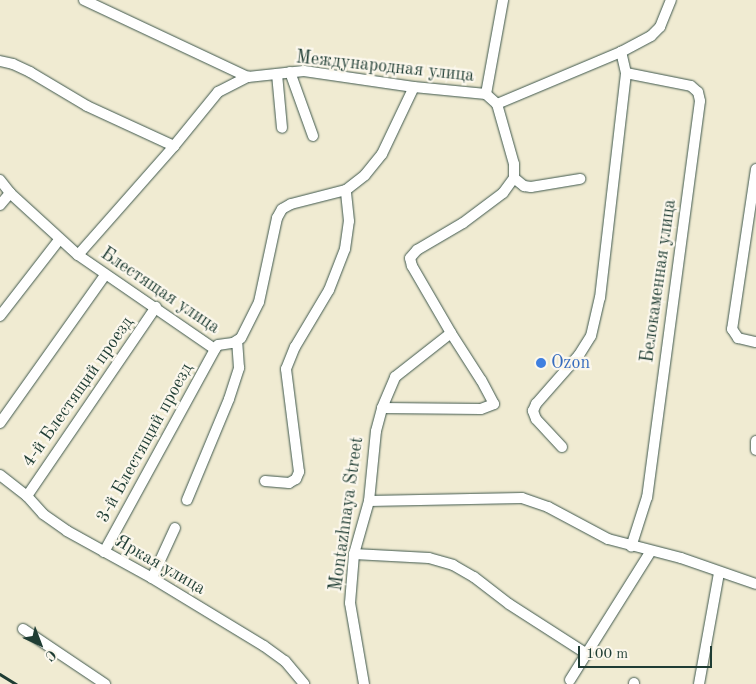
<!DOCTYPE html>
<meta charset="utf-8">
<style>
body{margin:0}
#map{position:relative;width:756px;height:684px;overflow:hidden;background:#f0ebd2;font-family:"Old Standard TT",serif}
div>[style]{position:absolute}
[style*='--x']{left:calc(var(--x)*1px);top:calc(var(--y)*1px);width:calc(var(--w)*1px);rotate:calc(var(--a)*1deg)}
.roads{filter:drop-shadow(0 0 1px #3e574c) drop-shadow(0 0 1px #3e574c)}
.minor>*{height:10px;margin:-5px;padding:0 5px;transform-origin:5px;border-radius:5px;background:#fff}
.rail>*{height:2.5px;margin:-1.25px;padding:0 1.25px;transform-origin:1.25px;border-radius:1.25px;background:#1f3d34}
.dots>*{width:14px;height:14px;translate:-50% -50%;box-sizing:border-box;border:2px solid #fbf7ec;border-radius:50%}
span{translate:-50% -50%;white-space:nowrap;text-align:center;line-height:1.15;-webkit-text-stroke:4.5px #fbf7ec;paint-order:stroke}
.street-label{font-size:18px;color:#1f3d34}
.shop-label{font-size:18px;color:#366cbe}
.left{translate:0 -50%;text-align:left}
.north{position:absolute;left:15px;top:619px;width:50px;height:50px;-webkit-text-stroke:4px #fbf7ec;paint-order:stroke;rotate:137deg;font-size:14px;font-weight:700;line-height:20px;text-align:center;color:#1f3d34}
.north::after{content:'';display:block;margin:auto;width:18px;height:22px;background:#1f3d34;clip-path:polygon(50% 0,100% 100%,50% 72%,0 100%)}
.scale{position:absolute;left:578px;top:646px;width:134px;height:22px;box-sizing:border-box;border:2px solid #1f3d34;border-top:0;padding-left:6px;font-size:15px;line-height:18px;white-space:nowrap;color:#1f3d34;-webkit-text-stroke:4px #fbf7ec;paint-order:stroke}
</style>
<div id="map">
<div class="roads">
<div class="minor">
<div style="--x:84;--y:0;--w:181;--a:25.2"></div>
<div style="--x:0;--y:61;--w:13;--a:13"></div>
<div style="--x:13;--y:64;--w:19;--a:25"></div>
<div style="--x:30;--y:72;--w:66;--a:30.8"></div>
<div style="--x:87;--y:106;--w:96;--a:24.7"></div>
<div style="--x:174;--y:146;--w:70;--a:-50.8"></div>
<div style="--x:218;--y:92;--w:34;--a:-27"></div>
<div style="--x:248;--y:77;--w:56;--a:-6.1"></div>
<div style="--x:304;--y:71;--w:111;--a:8.3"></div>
<div style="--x:414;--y:87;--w:72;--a:5.6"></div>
<div style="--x:290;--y:72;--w:68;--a:70.2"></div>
<div style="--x:626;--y:73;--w:66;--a:11.3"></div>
<div style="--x:691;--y:86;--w:9;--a:41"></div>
<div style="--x:698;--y:92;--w:9;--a:77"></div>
<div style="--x:700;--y:101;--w:400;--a:97.6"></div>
<div style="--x:647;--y:497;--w:52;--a:107.7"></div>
<div style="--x:277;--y:74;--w:54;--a:84.7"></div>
<div style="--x:497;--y:104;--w:134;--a:-22.8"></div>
<div style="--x:621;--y:52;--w:34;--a:-28"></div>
<div style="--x:651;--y:36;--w:13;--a:-45"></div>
<div style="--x:660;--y:27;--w:29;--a:-68"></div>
<div style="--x:756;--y:169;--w:162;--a:98.5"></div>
<div style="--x:732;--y:329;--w:11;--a:56"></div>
<div style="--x:738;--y:338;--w:18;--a:13"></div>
<div style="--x:514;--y:178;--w:13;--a:39"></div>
<div style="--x:524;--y:186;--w:7;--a:8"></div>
<div style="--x:531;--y:187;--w:50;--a:-9.3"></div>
<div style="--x:0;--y:180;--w:16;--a:52"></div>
<div style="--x:10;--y:193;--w:92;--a:42.4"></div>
<div style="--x:78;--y:255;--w:166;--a:34.5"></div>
<div style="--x:215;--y:349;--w:5;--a:-53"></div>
<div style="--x:218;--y:345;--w:15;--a:-8"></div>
<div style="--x:233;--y:343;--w:9;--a:-32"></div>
<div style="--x:241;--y:338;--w:40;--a:-63.4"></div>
<div style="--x:259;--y:302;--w:86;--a:-77.9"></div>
<div style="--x:277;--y:218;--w:10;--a:-61"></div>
<div style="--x:282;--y:209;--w:10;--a:-29"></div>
<div style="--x:291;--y:204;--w:57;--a:-14.3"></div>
<div style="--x:346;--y:190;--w:24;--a:-38"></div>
<div style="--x:365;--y:175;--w:27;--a:-51"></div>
<div style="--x:382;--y:154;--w:74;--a:-64.5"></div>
<div style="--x:0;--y:205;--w:16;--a:-50"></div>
<div style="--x:78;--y:255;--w:145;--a:-48.6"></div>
<div style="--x:0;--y:316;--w:96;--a:-52.2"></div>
<div style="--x:382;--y:408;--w:99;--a:0.6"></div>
<div style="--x:481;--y:409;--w:14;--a:-21"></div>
<div style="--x:494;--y:404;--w:27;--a:-118"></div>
<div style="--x:481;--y:380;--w:56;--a:-122.6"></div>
<div style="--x:0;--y:423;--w:181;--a:-54.6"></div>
<div style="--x:756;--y:441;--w:9;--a:90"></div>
<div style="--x:562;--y:447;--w:38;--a:-133"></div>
<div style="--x:536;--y:419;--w:9;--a:-111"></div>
<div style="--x:533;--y:411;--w:8;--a:-67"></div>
<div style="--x:536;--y:404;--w:65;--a:-48.7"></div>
<div style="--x:579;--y:355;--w:22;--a:-58"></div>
<div style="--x:591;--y:336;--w:39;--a:-77"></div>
<div style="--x:600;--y:298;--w:226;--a:-83.4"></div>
<div style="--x:626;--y:73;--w:22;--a:-103"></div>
<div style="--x:0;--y:475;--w:34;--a:38"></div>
<div style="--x:27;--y:496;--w:24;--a:48"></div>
<div style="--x:43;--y:514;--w:29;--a:35"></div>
<div style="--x:67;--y:531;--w:97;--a:28.9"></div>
<div style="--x:152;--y:578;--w:131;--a:31.3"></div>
<div style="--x:264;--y:646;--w:26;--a:36"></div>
<div style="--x:285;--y:661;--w:30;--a:50"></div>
<div style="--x:265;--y:481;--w:24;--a:5"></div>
<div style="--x:289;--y:483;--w:8;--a:-30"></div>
<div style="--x:296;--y:479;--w:8;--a:-67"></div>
<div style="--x:299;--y:472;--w:104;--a:-97.2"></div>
<div style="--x:286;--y:369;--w:24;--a:-68"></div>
<div style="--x:295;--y:347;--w:66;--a:-59.2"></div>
<div style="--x:329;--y:290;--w:44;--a:-68.7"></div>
<div style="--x:345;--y:249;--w:28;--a:-82"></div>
<div style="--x:349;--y:221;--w:31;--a:-96"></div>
<div style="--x:27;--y:496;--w:229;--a:-55.7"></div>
<div style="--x:187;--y:500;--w:109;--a:-67.4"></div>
<div style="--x:229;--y:399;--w:33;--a:-72"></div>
<div style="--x:239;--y:368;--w:27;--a:-94"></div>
<div style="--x:369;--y:501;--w:153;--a:-1.1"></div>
<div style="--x:522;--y:498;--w:28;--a:19"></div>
<div style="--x:548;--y:507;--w:68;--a:28.1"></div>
<div style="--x:608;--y:539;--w:75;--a:14.6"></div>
<div style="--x:681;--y:558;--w:79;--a:19.1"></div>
<div style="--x:104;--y:552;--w:231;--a:-61.3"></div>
<div style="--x:354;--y:554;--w:75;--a:3.1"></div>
<div style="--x:429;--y:558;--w:25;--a:16"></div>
<div style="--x:453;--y:565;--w:24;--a:30"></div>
<div style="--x:474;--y:577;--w:44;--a:37.6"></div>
<div style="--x:509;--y:604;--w:93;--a:32.7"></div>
<div style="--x:152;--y:578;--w:55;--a:-65.3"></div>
<div style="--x:23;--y:629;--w:99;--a:33.9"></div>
<div style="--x:570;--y:680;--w:152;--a:-57.9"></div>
<div style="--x:364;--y:684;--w:82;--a:-99.8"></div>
<div style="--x:350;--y:603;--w:49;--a:-85.3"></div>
<div style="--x:354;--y:554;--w:55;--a:-74.2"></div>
<div style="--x:369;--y:501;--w:70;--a:-84.3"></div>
<div style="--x:376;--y:431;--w:24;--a:-75"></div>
<div style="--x:382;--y:408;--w:34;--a:-67"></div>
<div style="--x:395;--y:377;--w:71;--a:-38.2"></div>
<div style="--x:451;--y:333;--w:78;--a:-120.2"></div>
<div style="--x:412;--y:266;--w:8;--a:-104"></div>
<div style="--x:410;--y:258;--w:11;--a:-49"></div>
<div style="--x:417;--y:250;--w:53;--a:-30.4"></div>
<div style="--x:463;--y:223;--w:50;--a:-36.9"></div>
<div style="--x:503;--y:193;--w:19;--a:-54"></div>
<div style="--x:514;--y:178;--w:14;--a:-90"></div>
<div style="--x:514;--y:164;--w:62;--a:-105.8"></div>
<div style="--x:497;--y:104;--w:15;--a:-138"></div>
<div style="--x:486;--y:94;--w:96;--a:-79.7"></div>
<div style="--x:634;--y:684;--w:1;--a:-90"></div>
<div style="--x:699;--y:684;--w:113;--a:-79.8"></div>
</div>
</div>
<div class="rail">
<div style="--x:0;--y:674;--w:19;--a:32"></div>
</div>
<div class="dots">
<div style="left:541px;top:363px;background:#3f7fe0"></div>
</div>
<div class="street-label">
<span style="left:385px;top:67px;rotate:6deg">Международная улица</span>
<span style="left:659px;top:281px;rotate:-82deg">Белокаменная улица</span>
<span style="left:160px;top:291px;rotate:34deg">Блестящая улица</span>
<span style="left:78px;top:392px;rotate:-55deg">4-й Блестящий проезд</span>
<span style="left:145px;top:443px;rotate:-61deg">3-й Блестящий проезд</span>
<span style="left:347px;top:514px;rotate:-82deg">Montazhnaya Street</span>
<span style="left:160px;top:565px;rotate:30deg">Яркая улица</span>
</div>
<div class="shop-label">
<span class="left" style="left:551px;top:363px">Ozon</span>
</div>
<div class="north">С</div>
<div class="scale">100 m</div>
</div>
